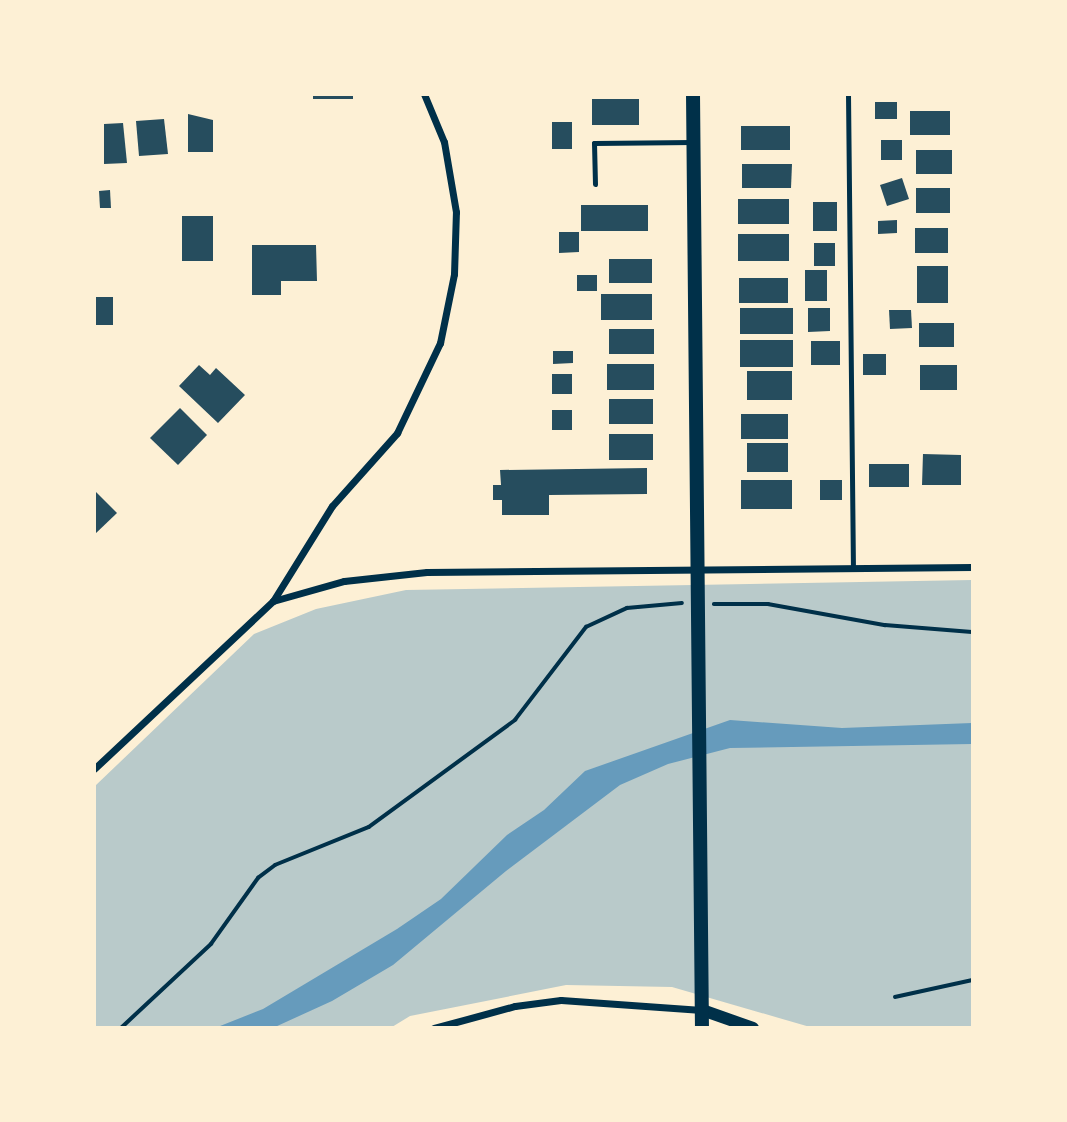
<!DOCTYPE html>
<style>
body{margin:0}
#map{position:relative;width:1067px;height:1122px;overflow:hidden;background:#fdf0d5;font-family:"Titillium Web",sans-serif}
div>[style]{position:absolute}
[style*='--x']{left:calc(var(--x)*1px);top:calc(var(--y)*1px);width:calc(var(--w)*1px);rotate:calc(var(--a)*1deg)}
.green>*{inset:0;background:#b9caca}
.water>*{inset:0;background:#669bbc}
.building>*{inset:0;background:#264d5e}
.path>*{height:3.5px;margin:-1.75px;padding:0 1.75px;transform-origin:1.75px;border-radius:1.75px;background:#003049}
.service>*{height:5px;margin:-2.5px;padding:0 2.5px;transform-origin:2.5px;border-radius:2.5px;background:#003049}
.minor>*{height:7px;margin:-3.5px;padding:0 3.5px;transform-origin:3.5px;border-radius:3.5px;background:#003049}
.tertiary>*{height:12px;margin:-6px;padding:0 6px;transform-origin:6px;border-radius:6px;background:#003049}
.secondary>*{height:14px;margin:-7px;padding:0 7px;transform-origin:7px;border-radius:7px;background:#003049}
span{translate:-50% -50%;white-space:nowrap;text-align:center;line-height:1.15;-webkit-text-stroke:7px #fdf0d5;paint-order:stroke}
.frame{position:absolute;inset:0;border:96px solid #fdf0d5;pointer-events:none}
</style>
<div id="map">
<div class="green">
<div style="clip-path:polygon(972px 580px,972px 1027px,810px 1027px,672px 987px,566px 985px,410px 1016px,392px 1027px,95px 1028px,95px 786px,254px 634px,316px 609px,406px 590px)"></div>
</div>
<div class="water">
<div style="clip-path:polygon(730px 720px,842px 728px,972px 723px,972px 744px,730px 748px,668px 764px,620px 785px,506px 871px,393px 965px,332px 1001px,275px 1027px,215px 1028px,263px 1009px,397px 929px,441px 899px,507px 835px,544px 810px,585px 771px)"></div>
</div>
<div class="building">
<div style="clip-path:polygon(313px 94px,353px 94px,353px 99px,313px 99px)"></div>
<div style="clip-path:polygon(592px 99px,639px 99px,639px 125px,592px 125px)"></div>
<div style="clip-path:polygon(875px 102px,897px 102px,897px 119px,875px 119px)"></div>
<div style="clip-path:polygon(910px 111px,950px 111px,950px 135px,910px 135px)"></div>
<div style="clip-path:polygon(188px 114px,213px 120px,213px 152px,188px 152px)"></div>
<div style="clip-path:polygon(164px 119px,168px 154px,139px 156px,136px 121px)"></div>
<div style="clip-path:polygon(552px 122px,572px 122px,572px 149px,552px 149px)"></div>
<div style="clip-path:polygon(123px 123px,127px 163px,104px 164px,104px 124px)"></div>
<div style="clip-path:polygon(741px 126px,790px 126px,790px 150px,741px 150px)"></div>
<div style="clip-path:polygon(881px 140px,902px 140px,902px 160px,881px 160px)"></div>
<div style="clip-path:polygon(916px 150px,952px 150px,952px 174px,916px 174px)"></div>
<div style="clip-path:polygon(742px 164px,792px 164px,791px 188px,742px 188px)"></div>
<div style="clip-path:polygon(902px 178px,909px 199px,887px 206px,880px 185px)"></div>
<div style="clip-path:polygon(916px 188px,950px 188px,950px 213px,916px 213px)"></div>
<div style="clip-path:polygon(110px 190px,111px 208px,100px 208px,99px 191px)"></div>
<div style="clip-path:polygon(738px 199px,789px 199px,789px 224px,738px 224px)"></div>
<div style="clip-path:polygon(813px 202px,837px 202px,837px 231px,813px 231px)"></div>
<div style="clip-path:polygon(581px 205px,648px 205px,648px 231px,581px 231px)"></div>
<div style="clip-path:polygon(182px 216px,213px 216px,213px 261px,182px 261px)"></div>
<div style="clip-path:polygon(897px 220px,897px 233px,878px 234px,878px 221px)"></div>
<div style="clip-path:polygon(915px 228px,948px 228px,948px 253px,915px 253px)"></div>
<div style="clip-path:polygon(559px 232px,579px 232px,579px 252px,559px 253px)"></div>
<div style="clip-path:polygon(738px 234px,789px 234px,789px 261px,738px 261px)"></div>
<div style="clip-path:polygon(814px 243px,835px 243px,835px 266px,814px 266px)"></div>
<div style="clip-path:polygon(252px 245px,316px 245px,317px 281px,281px 281px,281px 295px,252px 295px)"></div>
<div style="clip-path:polygon(609px 259px,652px 259px,652px 283px,609px 283px)"></div>
<div style="clip-path:polygon(917px 266px,948px 266px,948px 303px,917px 303px)"></div>
<div style="clip-path:polygon(805px 270px,827px 270px,827px 301px,805px 301px)"></div>
<div style="clip-path:polygon(577px 275px,597px 275px,597px 291px,577px 291px)"></div>
<div style="clip-path:polygon(739px 278px,788px 278px,788px 303px,739px 303px)"></div>
<div style="clip-path:polygon(601px 294px,652px 294px,652px 320px,601px 320px)"></div>
<div style="clip-path:polygon(94px 297px,113px 297px,113px 325px,94px 325px)"></div>
<div style="clip-path:polygon(740px 308px,793px 308px,793px 334px,740px 334px)"></div>
<div style="clip-path:polygon(808px 308px,830px 308px,830px 331px,808px 332px)"></div>
<div style="clip-path:polygon(889px 310px,911px 310px,912px 328px,890px 329px)"></div>
<div style="clip-path:polygon(919px 323px,954px 323px,954px 347px,919px 347px)"></div>
<div style="clip-path:polygon(609px 329px,654px 329px,654px 354px,609px 354px)"></div>
<div style="clip-path:polygon(740px 340px,793px 340px,793px 367px,740px 367px)"></div>
<div style="clip-path:polygon(811px 341px,840px 341px,840px 365px,811px 365px)"></div>
<div style="clip-path:polygon(553px 351px,573px 351px,573px 363px,553px 364px)"></div>
<div style="clip-path:polygon(863px 354px,886px 354px,886px 375px,863px 375px)"></div>
<div style="clip-path:polygon(607px 364px,654px 364px,654px 390px,607px 390px)"></div>
<div style="clip-path:polygon(199px 365px,210px 375px,216px 368px,245px 395px,218px 423px,179px 386px)"></div>
<div style="clip-path:polygon(920px 365px,957px 365px,957px 390px,920px 390px)"></div>
<div style="clip-path:polygon(747px 371px,792px 371px,792px 400px,747px 400px)"></div>
<div style="clip-path:polygon(552px 374px,572px 374px,572px 394px,552px 394px)"></div>
<div style="clip-path:polygon(609px 399px,653px 399px,653px 424px,609px 424px)"></div>
<div style="clip-path:polygon(180px 408px,207px 435px,178px 465px,150px 438px)"></div>
<div style="clip-path:polygon(552px 410px,572px 410px,572px 430px,552px 430px)"></div>
<div style="clip-path:polygon(741px 414px,788px 414px,788px 439px,741px 439px)"></div>
<div style="clip-path:polygon(609px 434px,653px 434px,653px 460px,609px 460px)"></div>
<div style="clip-path:polygon(747px 443px,788px 443px,788px 472px,747px 472px)"></div>
<div style="clip-path:polygon(923px 454px,961px 455px,961px 485px,922px 485px)"></div>
<div style="clip-path:polygon(869px 464px,909px 464px,909px 487px,869px 487px)"></div>
<div style="clip-path:polygon(647px 468px,647px 494px,549px 495px,549px 515px,502px 515px,502px 500px,493px 500px,493px 485px,501px 485px,500px 470px)"></div>
<div style="clip-path:polygon(741px 480px,792px 480px,792px 509px,741px 509px)"></div>
<div style="clip-path:polygon(820px 480px,842px 480px,842px 500px,820px 500px)"></div>
<div style="clip-path:polygon(94px 490px,117px 513px,94px 535px)"></div>
</div>
<div class="path">
<div style="--x:714;--y:604;--w:54;--a:0"></div>
<div style="--x:768;--y:604;--w:119;--a:10.2"></div>
<div style="--x:885;--y:625;--w:87;--a:4.6"></div>
<div style="--x:895;--y:997;--w:79;--a:-12.4"></div>
<div style="--x:121;--y:1028;--w:123;--a:-43"></div>
<div style="--x:211;--y:944;--w:81;--a:-54.5"></div>
<div style="--x:258;--y:878;--w:21;--a:-37"></div>
<div style="--x:275;--y:865;--w:101;--a:-22"></div>
<div style="--x:369;--y:827;--w:181;--a:-36.2"></div>
<div style="--x:515;--y:720;--w:117;--a:-52.6"></div>
<div style="--x:586;--y:627;--w:45;--a:-24.9"></div>
<div style="--x:627;--y:608;--w:55;--a:-5.2"></div>
</div>
<div class="service">
<div style="--x:848;--y:94;--w:475;--a:89.4"></div>
<div style="--x:595;--y:184;--w:41;--a:-91.4"></div>
<div style="--x:594;--y:143;--w:99;--a:-0.6"></div>
</div>
<div class="minor">
<div style="--x:273;--y:601;--w:112;--a:-58.2"></div>
<div style="--x:332;--y:506;--w:98;--a:-48.3"></div>
<div style="--x:397;--y:433;--w:100;--a:-64.5"></div>
<div style="--x:440;--y:343;--w:70;--a:-78.5"></div>
<div style="--x:454;--y:274;--w:62;--a:-88.2"></div>
<div style="--x:456;--y:212;--w:71;--a:-99.7"></div>
<div style="--x:444;--y:142;--w:52;--a:-112.6"></div>
<div style="--x:94;--y:769;--w:245;--a:-43.2"></div>
<div style="--x:273;--y:601;--w:74;--a:-15.7"></div>
<div style="--x:344;--y:581;--w:83;--a:-6.2"></div>
<div style="--x:427;--y:572;--w:545;--a:-0.53"></div>
<div style="--x:434;--y:1028;--w:84;--a:-15.2"></div>
<div style="--x:515;--y:1006;--w:46;--a:-7.4"></div>
<div style="--x:561;--y:1000;--w:141;--a:4.1"></div>
</div>
<div class="tertiary">
<div style="--x:702;--y:1010;--w:54;--a:19.4"></div>
</div>
<div class="secondary">
<div style="--x:693;--y:94;--w:934;--a:89.45"></div>
</div>
<div class="frame"></div>
</div>
